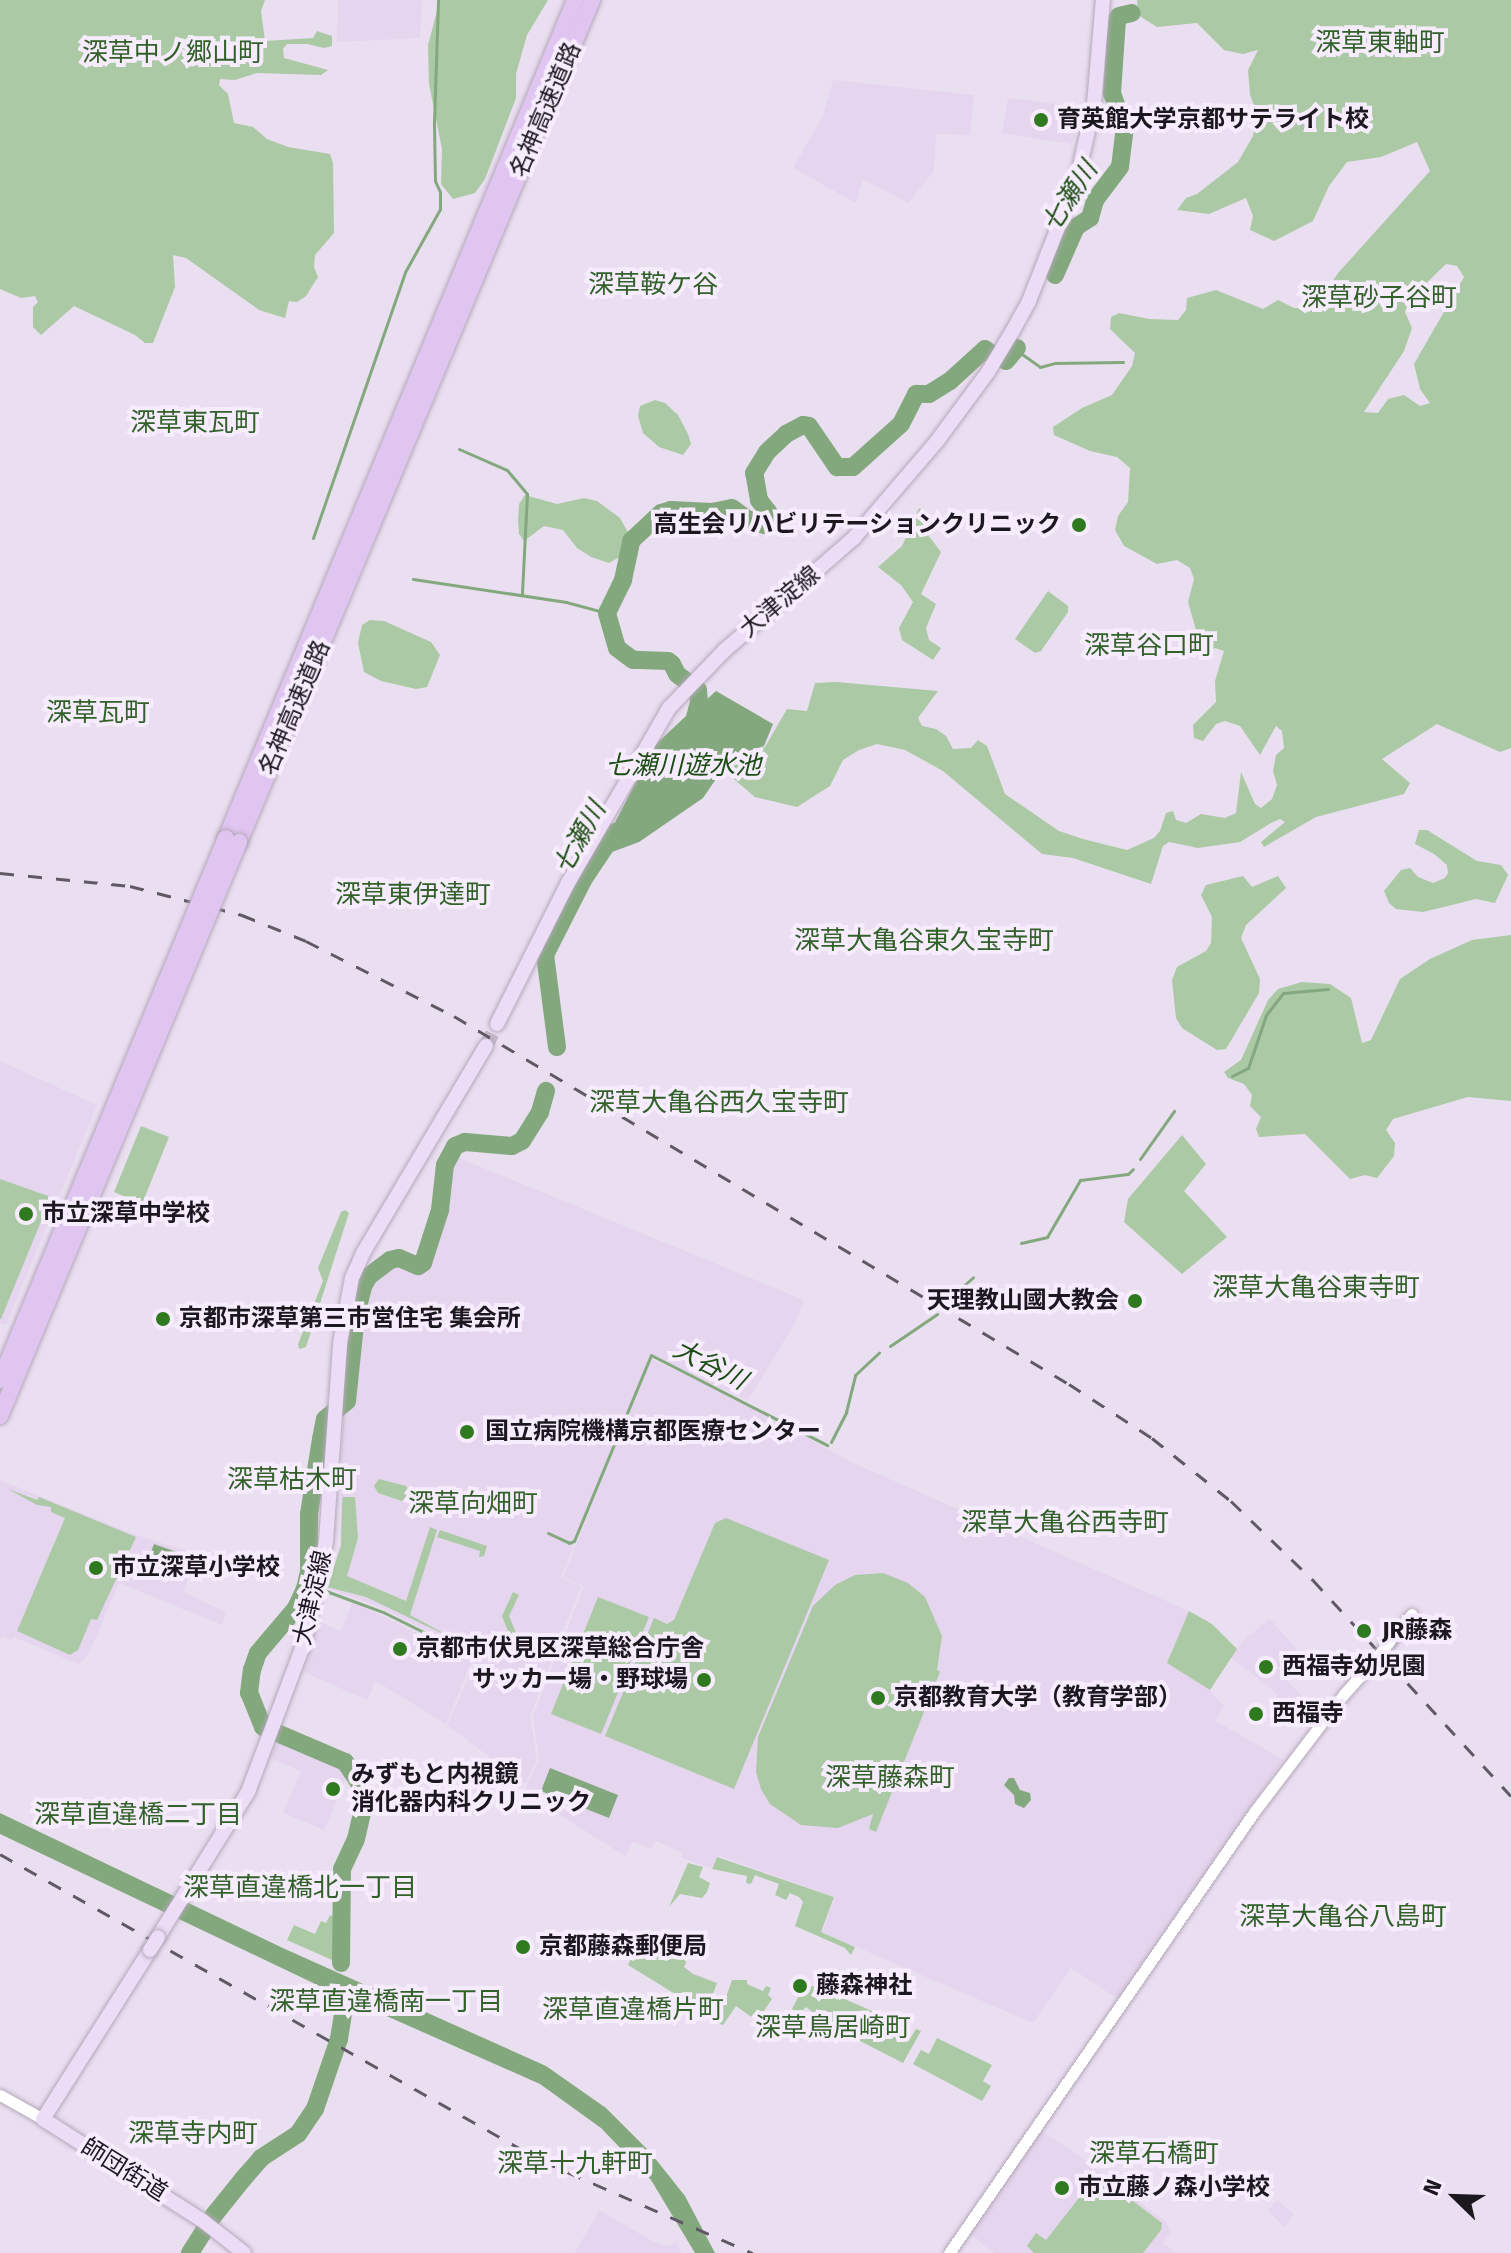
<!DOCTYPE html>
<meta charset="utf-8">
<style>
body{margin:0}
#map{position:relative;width:1511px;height:2253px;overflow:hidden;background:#eadff1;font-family:"Fira Sans","Noto Sans JP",sans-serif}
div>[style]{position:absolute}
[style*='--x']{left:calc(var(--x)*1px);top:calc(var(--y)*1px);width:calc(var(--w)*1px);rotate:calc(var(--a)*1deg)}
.built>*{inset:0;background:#e5d5ee}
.green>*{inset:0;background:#abc9a5}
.water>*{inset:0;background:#84a87d}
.stream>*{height:3px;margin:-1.5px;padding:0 1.5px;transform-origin:1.5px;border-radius:1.5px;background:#84a87d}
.river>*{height:18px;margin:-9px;padding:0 9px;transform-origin:9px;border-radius:9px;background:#84a87d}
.primary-tunnel>*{height:14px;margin-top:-7px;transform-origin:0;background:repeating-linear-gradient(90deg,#c1b7c7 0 14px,transparent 0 21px)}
.roads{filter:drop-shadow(0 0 2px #b3a8b9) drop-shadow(0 0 2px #b3a8b9)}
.tertiary>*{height:11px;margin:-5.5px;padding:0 5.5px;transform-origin:5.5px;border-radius:5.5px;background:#fff}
.primary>*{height:14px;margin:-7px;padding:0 7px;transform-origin:7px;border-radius:7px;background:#ecdcf6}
.motorway>*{height:16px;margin:-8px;padding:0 8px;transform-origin:8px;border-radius:8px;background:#e0c5f0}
.rail>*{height:3px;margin-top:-1.5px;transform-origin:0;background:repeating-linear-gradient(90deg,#5f5963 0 14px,transparent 0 28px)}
.bridges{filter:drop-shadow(0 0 2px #b3a8b9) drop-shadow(0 0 2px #b3a8b9)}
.tertiary-bridge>*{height:11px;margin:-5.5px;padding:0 5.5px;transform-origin:5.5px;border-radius:5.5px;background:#fff}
.primary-bridge>*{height:14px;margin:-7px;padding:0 7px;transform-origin:7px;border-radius:7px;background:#ecdcf6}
.motorway-bridge>*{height:16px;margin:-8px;padding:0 8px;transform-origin:8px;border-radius:8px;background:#e0c5f0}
.dots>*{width:22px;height:22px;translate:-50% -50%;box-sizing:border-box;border:4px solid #f7ecfe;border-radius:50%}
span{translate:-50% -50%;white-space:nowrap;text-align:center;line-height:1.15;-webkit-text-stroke:8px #f7ecfe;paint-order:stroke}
.street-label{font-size:24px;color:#1c181f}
.poi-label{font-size:24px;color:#1c181f;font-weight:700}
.left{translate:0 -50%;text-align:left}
.right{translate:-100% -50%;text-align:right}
.neighbourhood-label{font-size:26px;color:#326129}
.water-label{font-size:26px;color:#1c4d12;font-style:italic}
.north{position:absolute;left:1415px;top:2157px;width:80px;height:80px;-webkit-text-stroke:6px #f7ecfe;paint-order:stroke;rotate:293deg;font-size:22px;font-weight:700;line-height:32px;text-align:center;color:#1c181f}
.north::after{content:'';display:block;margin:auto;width:28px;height:36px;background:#1c181f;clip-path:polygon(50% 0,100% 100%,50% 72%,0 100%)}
</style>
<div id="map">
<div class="built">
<div style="clip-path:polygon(338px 0,422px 0,420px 38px,337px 42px)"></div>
<div style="clip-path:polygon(833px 80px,974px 95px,970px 135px,936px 134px,934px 171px,908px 203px,863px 179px,856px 203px,793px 168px,823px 116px)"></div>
<div style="clip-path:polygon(1008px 98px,1081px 107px,1072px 144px,1002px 133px)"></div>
<div style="clip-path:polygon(0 1061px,97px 1105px,6px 1325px,0 1323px)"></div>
<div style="clip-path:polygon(452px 1155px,804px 1300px,796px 1321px,748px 1400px,650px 1357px,561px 1577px,581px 1586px,530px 1716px,537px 1759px,526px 1784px,447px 1725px,475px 1663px,472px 1654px,377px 1606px,326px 1588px,340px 1545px,343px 1424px,345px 1407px,352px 1395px,363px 1295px,367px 1284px,392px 1261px,416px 1267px,424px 1264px,444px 1215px,447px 1165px)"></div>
<div style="clip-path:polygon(651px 1359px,747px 1404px,851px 1462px,1189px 1611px,1167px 1663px,1204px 1684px,1224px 1706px,1216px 1721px,1283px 1760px,1118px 1999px,1071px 1968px,1033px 2023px,822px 1932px,835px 1897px,717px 1855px,711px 1868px,687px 1860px,681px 1857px,682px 1853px,656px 1841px,652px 1849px,633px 1842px,625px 1856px,524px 1792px,539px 1759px,533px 1716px,584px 1586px,563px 1577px)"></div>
<div style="clip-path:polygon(0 1480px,139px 1536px,196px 1554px,183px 1592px,226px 1612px,222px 1625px,119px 1583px,88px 1655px,79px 1664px,14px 1637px,12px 1640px,2px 1636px,0 1641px)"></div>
<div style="clip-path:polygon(353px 1601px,472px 1661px,446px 1724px,376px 1681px,367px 1700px,304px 1672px,318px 1621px,341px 1631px)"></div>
<div style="clip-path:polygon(1270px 1619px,1301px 1654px,1282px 1675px,1318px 1714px,1306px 1728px,1271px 1689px,1230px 1657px,1246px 1638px)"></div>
<div style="clip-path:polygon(279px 1739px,340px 1765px,348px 1774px,324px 1830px,283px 1813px,301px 1771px,271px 1758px)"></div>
<div style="clip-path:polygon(1041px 2131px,1077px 2154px,1167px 2223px,1170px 2233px,1163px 2243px,1176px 2253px,994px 2253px,970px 2234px)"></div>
<div style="clip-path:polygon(1277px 2200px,1294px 2214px,1284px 2227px,1268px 2210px)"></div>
<div style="clip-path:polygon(599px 2210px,652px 2241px,667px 2246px,677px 2242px,681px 2253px,575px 2253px)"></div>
</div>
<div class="green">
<div style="clip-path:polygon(0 0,265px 0,261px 11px,265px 41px,313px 38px,317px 31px,332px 36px,332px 46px,324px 48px,307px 44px,287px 44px,283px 49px,284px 58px,328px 70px,321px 75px,257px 73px,235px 80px,220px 79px,219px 85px,228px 94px,234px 123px,253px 127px,267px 139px,288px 147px,330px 154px,333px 163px,334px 233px,315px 255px,314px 267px,318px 277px,306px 296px,297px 302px,289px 301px,285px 318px,259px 310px,186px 258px,173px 255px,175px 287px,153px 343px,145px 343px,135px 335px,74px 306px,41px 335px,33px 327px,33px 307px,38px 302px,35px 296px,21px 298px,0 289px)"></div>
<div style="clip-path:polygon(440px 0,548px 0,527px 35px,516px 74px,516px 98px,485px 179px,475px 193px,453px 199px,441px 184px,442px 149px,429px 84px,428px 45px)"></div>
<div style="clip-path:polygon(evenodd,1137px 0,1511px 0,1511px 748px,1500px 752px,1437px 724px,1382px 759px,1410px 783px,1404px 794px,1316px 817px,1264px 847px,1261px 842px,1285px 822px,1280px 819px,1271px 823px,1240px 842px,1198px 848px,1169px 842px,1163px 846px,1151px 884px,1073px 858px,1042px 854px,943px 771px,905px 750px,877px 744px,859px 750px,843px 760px,830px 786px,797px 807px,755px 797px,722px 769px,732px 759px,765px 747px,787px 709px,807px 711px,815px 683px,836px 682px,938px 691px,918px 718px,922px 726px,936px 729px,946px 736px,953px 749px,971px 748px,978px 740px,987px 746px,1005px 794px,1059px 831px,1083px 839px,1127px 850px,1154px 838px,1160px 831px,1166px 813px,1173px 811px,1176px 820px,1186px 823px,1201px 814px,1225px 818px,1236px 813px,1241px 772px,1255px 804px,1261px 808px,1272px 799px,1277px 785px,1273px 771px,1276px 755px,1284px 748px,1282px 731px,1276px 726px,1260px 755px,1240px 726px,1225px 721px,1216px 724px,1203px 741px,1194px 738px,1193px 725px,1216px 702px,1215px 681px,1224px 651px,1215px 648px,1209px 652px,1200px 644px,1188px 602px,1194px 579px,1190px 568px,1177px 560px,1157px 564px,1124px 546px,1115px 530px,1118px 516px,1128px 502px,1130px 468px,1117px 457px,1090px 451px,1054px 435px,1053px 427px,1082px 408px,1112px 395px,1132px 366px,1135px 353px,1110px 329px,1111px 317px,1119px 313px,1149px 319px,1178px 320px,1186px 310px,1187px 298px,1216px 290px,1263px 309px,1278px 300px,1294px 308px,1314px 307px,1339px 272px,1430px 171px,1417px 142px,1381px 157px,1347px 162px,1329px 186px,1313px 221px,1274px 241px,1250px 230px,1253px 216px,1246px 198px,1209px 214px,1177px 210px,1186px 198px,1197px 194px,1238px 162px,1253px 136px,1257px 113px,1250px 95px,1248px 70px,1258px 50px,1243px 54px,1224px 50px,1197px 23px,1157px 27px,1138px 15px,1137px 0,1446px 264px,1457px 266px,1464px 277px,1414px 364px,1420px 389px,1430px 403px,1420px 406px,1404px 395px,1388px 399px,1378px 413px,1364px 412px,1404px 351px,1412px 328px,1405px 312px,1410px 299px,1446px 264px)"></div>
<div style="clip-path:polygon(655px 400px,665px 403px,678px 415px,688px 434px,691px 444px,683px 455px,659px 447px,643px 433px,638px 416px,640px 406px)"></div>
<div style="clip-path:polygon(525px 495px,557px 504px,584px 498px,597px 501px,620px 518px,630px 536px,623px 555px,609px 563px,591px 557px,577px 548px,563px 530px,544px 526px,524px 541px,519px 534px,518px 521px,519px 504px)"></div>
<div style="clip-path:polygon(919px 508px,933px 518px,925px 531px,941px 552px,921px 594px,936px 604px,926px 628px,929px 640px,941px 648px,933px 660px,902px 640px,899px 628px,913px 602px,901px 585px,878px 567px,902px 546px)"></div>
<div style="clip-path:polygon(1048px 591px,1068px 606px,1068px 612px,1041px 651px,1035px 653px,1015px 639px)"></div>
<div style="clip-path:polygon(370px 620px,384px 621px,431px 642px,440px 655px,427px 687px,416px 689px,381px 681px,364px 672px,358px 643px,362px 625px)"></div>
<div style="clip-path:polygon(1419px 830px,1427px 830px,1477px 861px,1501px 865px,1508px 875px,1495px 903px,1476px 899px,1423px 912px,1396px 909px,1389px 903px,1384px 891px,1401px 870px,1410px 868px,1418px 877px,1433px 883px,1445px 878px,1448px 873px,1447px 865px,1434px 854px,1415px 844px)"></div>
<div style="clip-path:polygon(1243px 876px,1252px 887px,1278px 876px,1286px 888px,1246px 925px,1241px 938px,1260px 979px,1259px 993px,1226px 1049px,1217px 1050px,1182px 1028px,1176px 1018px,1172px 980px,1177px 967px,1206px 951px,1211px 943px,1212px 917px,1201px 895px,1206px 885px)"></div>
<div style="clip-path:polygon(1511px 935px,1511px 1101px,1468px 1097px,1393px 1119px,1386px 1130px,1395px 1143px,1394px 1156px,1377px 1178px,1365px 1175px,1350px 1179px,1305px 1134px,1259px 1137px,1256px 1129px,1261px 1117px,1250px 1106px,1252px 1095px,1244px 1084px,1228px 1078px,1224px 1072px,1241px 1060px,1268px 1000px,1278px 989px,1302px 982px,1330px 984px,1351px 998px,1362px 1043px,1371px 1040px,1400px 979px,1430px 959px,1472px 940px)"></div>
<div style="clip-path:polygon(141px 1126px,169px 1137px,142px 1204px,114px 1192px)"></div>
<div style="clip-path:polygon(1182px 1135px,1206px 1164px,1184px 1191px,1227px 1237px,1182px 1274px,1124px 1222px,1128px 1199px)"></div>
<div style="clip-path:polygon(0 1179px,51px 1197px,1px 1319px,0 1319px)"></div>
<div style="clip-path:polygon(345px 1210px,349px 1213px,306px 1347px,299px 1349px,298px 1344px,323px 1281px,318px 1268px,341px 1212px)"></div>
<div style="clip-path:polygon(345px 1467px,348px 1473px,345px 1473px,343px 1497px,355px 1497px,358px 1538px,347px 1576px,406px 1601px,430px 1527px,437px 1530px,410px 1615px,458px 1641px,366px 1597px,327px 1587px,341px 1546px,342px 1506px)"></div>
<div style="clip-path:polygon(379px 1479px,406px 1486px,409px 1491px,407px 1498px,402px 1501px,378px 1493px,374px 1486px)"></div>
<div style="clip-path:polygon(8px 1489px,37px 1500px,39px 1497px,136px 1537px,97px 1620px,91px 1619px,78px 1650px,70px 1655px,17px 1631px,65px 1518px,51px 1512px,51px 1507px,37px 1505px)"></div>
<div style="clip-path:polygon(726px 1518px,829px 1560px,734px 1789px,605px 1736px,654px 1618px,667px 1624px,674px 1620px,715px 1523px)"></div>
<div style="clip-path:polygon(440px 1530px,487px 1546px,484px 1556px,479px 1557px,480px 1551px,437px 1537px)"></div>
<div style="clip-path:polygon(883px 1573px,908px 1583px,925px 1597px,942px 1636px,937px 1670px,940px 1672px,876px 1832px,869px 1829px,873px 1814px,838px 1828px,801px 1825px,770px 1804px,761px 1789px,756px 1772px,758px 1737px,813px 1606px,835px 1585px,855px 1575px)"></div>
<div style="clip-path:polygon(513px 1592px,519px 1595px,509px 1616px,519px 1640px,517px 1644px,507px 1640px,509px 1634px,502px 1616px)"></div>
<div style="clip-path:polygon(598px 1597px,649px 1617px,601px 1734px,551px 1714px)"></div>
<div style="clip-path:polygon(1189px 1611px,1212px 1624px,1237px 1649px,1210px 1690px,1167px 1663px)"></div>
<div style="clip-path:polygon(717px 1857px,834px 1897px,821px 1932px,855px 1947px,851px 1955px,845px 1948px,795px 1926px,803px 1902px,799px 1897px,790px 1893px,786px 1900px,775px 1895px,779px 1884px,755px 1875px,751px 1884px,746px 1883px,747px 1876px,712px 1869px)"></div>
<div style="clip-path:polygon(688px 1863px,703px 1867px,699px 1877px,710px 1883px,707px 1892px,702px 1898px,680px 1894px,669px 1907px)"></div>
<div style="clip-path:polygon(330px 1915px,337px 1918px,337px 1950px,332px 1960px,287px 1940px,294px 1925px,315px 1934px,321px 1921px,326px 1923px)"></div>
<div style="clip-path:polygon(655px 1947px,687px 1960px,684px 1967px,693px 1974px,717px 1983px,706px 2013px,628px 1965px,636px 1949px,649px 1956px)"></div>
<div style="clip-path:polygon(732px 1980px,747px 1980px,747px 1984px,763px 1991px,766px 1986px,771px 1988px,768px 1995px,772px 1999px,757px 2021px,736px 2006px,723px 2025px,717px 2023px)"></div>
<div style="clip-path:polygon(814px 1986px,905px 2025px,900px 2037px,908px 2042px,916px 2029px,921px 2031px,903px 2063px,831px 2026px,806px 2007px,799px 2014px,792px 2009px,803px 1988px)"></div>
<div style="clip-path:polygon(937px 2038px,992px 2065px,983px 2081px,991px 2086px,982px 2101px,913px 2064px,921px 2050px,929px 2054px)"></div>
<div style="clip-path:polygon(1104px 2179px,1162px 2223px,1161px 2230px,1143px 2253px,1034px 2253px,1027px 2246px,1036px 2233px,1046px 2240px,1082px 2194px,1088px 2199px)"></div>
</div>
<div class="water">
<div style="clip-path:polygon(716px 691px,773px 724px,764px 746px,731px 757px,703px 798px,639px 842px,604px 855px,595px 849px,609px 834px,655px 745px,686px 716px,690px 701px,705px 701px)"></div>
<div style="clip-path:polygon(154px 1544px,188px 1556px,182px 1572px,148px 1560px)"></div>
<div style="clip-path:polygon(550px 1768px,618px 1795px,609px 1818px,541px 1791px)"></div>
<div style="clip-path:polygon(1009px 1778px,1014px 1778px,1020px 1790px,1030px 1793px,1031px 1800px,1024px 1808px,1015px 1804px,1014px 1795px,1004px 1785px)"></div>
<div style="clip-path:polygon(0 1813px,285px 1949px,546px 2066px,606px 2108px,650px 2152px,685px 2196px,715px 2253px,695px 2253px,651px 2180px,601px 2128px,540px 2084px,330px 1991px,0 1834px)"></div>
</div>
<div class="stream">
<div style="--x:1016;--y:350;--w:29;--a:35"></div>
<div style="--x:1040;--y:367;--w:16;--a:-15"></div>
<div style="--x:1055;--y:363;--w:68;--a:-0.8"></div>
<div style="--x:459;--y:449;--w:52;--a:23.6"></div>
<div style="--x:507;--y:470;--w:31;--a:50"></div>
<div style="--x:527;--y:494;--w:100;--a:92.9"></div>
<div style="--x:313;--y:538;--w:281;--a:-70.9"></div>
<div style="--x:405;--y:272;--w:72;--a:-60.9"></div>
<div style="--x:440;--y:209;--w:17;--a:-90"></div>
<div style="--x:440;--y:192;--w:12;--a:-114"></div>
<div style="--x:435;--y:181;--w:59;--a:-91"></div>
<div style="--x:434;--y:122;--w:122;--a:-88.1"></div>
<div style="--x:413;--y:579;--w:155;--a:8.5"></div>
<div style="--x:566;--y:602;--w:42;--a:15"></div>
<div style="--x:1232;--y:1076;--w:18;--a:-27"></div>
<div style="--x:1248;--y:1068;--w:56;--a:-71.2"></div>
<div style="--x:1266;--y:1015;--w:28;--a:-52"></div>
<div style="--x:1283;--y:993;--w:45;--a:-5.1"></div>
<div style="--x:1140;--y:1159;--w:59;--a:-54.7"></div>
<div style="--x:1021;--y:1243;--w:27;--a:-13"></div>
<div style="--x:1047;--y:1237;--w:66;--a:-59.9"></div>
<div style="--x:1080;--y:1180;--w:48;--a:-7.1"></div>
<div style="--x:1128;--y:1174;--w:7;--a:-45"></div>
<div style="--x:950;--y:1298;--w:31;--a:-42"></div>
<div style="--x:890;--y:1346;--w:57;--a:-34.2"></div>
<div style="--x:831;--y:1442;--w:34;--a:-63"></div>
<div style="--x:846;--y:1412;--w:38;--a:-76"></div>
<div style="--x:855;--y:1375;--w:33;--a:-43"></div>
<div style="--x:548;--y:1533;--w:23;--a:25"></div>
<div style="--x:569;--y:1543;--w:5;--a:-22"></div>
<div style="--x:574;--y:1541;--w:201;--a:-67.5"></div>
<div style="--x:651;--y:1355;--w:198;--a:27.1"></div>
<div style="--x:326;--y:1591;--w:61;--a:20.2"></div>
<div style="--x:383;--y:1612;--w:99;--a:26.3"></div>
<div style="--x:472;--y:1656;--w:12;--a:-55"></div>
<div style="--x:333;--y:1989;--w:11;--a:100"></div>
<div style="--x:331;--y:2000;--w:21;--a:59"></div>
</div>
<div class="river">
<div style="--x:1055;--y:275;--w:52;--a:-66.4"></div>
<div style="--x:1076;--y:227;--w:17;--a:-33"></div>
<div style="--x:1090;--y:218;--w:19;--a:-74"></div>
<div style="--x:1095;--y:200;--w:41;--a:-52.9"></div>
<div style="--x:1120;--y:167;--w:38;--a:-83"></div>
<div style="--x:1125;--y:129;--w:38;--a:-110"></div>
<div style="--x:1112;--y:93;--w:73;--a:-86.1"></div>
<div style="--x:1117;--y:20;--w:4;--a:-63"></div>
<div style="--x:1119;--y:16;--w:13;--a:-13"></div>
<div style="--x:1006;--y:361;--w:17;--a:-50"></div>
<div style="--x:694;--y:722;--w:13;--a:-63"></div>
<div style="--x:700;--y:710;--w:20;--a:-96"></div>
<div style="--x:698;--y:690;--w:26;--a:-143"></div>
<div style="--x:677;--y:674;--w:11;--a:-117"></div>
<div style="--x:672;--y:664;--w:5;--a:-143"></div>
<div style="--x:668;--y:661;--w:35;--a:-178"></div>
<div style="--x:633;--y:660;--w:20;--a:-143"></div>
<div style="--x:617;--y:648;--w:36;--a:-106"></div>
<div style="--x:607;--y:613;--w:37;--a:-64"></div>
<div style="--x:623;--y:580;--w:40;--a:-78"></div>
<div style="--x:631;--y:541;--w:41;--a:-43"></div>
<div style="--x:661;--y:513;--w:10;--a:-17"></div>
<div style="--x:671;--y:510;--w:41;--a:2.8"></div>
<div style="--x:712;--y:512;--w:20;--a:-11"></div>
<div style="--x:732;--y:508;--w:19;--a:36"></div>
<div style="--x:747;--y:519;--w:18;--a:19"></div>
<div style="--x:764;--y:525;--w:14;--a:-73"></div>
<div style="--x:768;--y:512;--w:15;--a:-127"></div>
<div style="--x:759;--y:500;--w:27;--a:-100"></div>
<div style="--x:754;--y:473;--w:25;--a:-58"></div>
<div style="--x:767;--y:452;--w:26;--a:-43"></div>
<div style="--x:786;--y:434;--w:19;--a:-28"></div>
<div style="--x:803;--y:425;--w:6;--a:9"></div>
<div style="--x:809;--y:426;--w:50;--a:55.7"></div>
<div style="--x:837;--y:467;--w:16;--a:0"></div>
<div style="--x:853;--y:467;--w:64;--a:-41.9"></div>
<div style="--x:901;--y:424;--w:34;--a:-63"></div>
<div style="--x:916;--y:394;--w:13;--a:0"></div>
<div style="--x:929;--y:394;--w:25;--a:-32"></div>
<div style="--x:950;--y:381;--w:47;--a:-42.4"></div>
<div style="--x:985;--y:349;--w:5;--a:37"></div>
<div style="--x:557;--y:1047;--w:93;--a:-97.4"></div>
<div style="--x:545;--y:955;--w:84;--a:-63.1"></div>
<div style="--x:583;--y:880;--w:58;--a:-56.3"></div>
<div style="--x:341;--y:1963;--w:94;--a:-89.4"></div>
<div style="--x:342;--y:1869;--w:33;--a:-65"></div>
<div style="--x:356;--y:1839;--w:40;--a:-77"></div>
<div style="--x:365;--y:1800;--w:20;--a:-110"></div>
<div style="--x:358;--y:1781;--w:23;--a:-124"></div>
<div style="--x:345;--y:1762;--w:89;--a:-156.9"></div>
<div style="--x:263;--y:1727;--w:37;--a:-112"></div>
<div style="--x:249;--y:1693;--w:23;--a:-83"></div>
<div style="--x:252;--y:1670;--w:18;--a:-71"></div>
<div style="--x:258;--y:1653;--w:59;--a:-49.8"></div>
<div style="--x:296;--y:1608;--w:21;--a:-65"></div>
<div style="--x:305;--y:1589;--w:18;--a:-77"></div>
<div style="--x:309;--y:1571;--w:57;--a:-90"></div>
<div style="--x:309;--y:1514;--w:76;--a:-80.9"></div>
<div style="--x:321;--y:1439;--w:20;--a:-79"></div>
<div style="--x:325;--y:1419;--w:28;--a:-39"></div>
<div style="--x:347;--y:1401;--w:86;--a:-84"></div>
<div style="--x:356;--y:1315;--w:30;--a:-76"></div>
<div style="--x:363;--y:1286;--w:12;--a:-59"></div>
<div style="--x:369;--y:1276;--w:26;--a:-37"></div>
<div style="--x:390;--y:1260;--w:9;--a:-13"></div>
<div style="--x:399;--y:1258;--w:21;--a:23"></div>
<div style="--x:418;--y:1266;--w:6;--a:-31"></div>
<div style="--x:423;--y:1263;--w:56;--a:-72.2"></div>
<div style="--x:440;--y:1210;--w:45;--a:-83.7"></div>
<div style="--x:445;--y:1165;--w:21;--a:-62"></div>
<div style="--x:455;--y:1146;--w:11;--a:-22"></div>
<div style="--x:465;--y:1142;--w:47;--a:4.9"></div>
<div style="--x:512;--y:1146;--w:11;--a:-27"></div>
<div style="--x:522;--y:1141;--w:34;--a:-58"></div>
<div style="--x:540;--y:1112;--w:22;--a:-74"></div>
<div style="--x:190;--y:2253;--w:45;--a:-57.7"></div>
<div style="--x:214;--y:2215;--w:46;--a:-51.1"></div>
<div style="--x:243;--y:2179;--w:28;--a:-49"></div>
<div style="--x:261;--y:2158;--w:44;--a:-33"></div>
<div style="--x:298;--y:2134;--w:30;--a:-56"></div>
<div style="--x:315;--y:2109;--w:74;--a:-71.1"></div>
<div style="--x:339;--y:2039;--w:36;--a:-81"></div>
</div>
<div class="primary-tunnel">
<div style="--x:486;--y:1046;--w:25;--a:-63"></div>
</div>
<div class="roads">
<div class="tertiary">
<div style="--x:1389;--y:1642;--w:36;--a:-51"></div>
<div style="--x:0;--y:2095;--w:49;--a:29.2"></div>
<div style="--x:949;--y:2253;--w:536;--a:-55.33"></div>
<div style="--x:1254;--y:1812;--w:148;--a:-52.7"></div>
<div style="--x:1344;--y:1694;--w:48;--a:-48.4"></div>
</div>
<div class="primary">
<div style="--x:497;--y:1024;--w:158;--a:-63.3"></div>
<div style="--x:568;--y:883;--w:202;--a:-60"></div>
<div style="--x:669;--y:708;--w:81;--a:-46"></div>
<div style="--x:725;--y:650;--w:171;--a:-41"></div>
<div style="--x:854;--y:538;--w:128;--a:-49.4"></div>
<div style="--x:937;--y:441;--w:86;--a:-53.5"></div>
<div style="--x:988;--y:372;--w:47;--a:-59"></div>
<div style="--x:1012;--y:332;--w:35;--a:-61"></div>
<div style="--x:1029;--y:301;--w:131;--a:-68.5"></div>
<div style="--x:1077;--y:179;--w:77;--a:-77.2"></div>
<div style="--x:1094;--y:104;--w:104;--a:-85.1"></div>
<div style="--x:158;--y:1937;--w:171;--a:-58.2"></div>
<div style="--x:248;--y:1792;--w:159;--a:-69.4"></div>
<div style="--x:304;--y:1643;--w:104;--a:-77.8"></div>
<div style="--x:326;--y:1541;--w:197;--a:-85.9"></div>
<div style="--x:340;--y:1344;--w:67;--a:-79.7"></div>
<div style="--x:352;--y:1278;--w:27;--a:-66"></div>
<div style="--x:363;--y:1253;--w:241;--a:-59.3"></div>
<div style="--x:150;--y:1950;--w:200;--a:122.3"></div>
<div style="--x:43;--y:2119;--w:190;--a:32.5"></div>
<div style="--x:203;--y:2221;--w:52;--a:38"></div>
</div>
<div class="motorway">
<div style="--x:226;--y:838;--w:908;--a:-67.39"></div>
<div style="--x:239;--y:842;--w:913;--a:-67.25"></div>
</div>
</div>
<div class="rail">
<div style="--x:0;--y:873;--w:131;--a:5.7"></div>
<div style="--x:130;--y:886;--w:116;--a:14.5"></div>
<div style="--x:242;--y:915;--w:69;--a:22.1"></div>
<div style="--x:306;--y:941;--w:166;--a:26.9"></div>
<div style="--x:454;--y:1016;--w:717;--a:30.9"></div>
<div style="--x:1069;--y:1384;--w:99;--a:33"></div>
<div style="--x:1152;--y:1438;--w:101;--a:38.6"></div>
<div style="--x:1231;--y:1501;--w:114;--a:43.9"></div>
<div style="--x:1313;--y:1580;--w:293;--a:47.5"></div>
<div style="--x:0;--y:1854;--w:623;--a:29.53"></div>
<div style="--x:542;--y:2161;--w:230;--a:23.6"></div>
</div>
<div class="bridges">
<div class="tertiary-bridge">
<div style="--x:1376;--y:1658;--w:21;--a:-51"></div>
</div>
<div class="primary-bridge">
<div style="--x:150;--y:1950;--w:15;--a:-58"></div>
</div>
<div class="motorway-bridge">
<div style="--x:0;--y:1380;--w:587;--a:-67.37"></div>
<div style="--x:0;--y:1416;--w:622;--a:-67.39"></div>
</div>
</div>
<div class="dots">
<div style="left:1041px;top:120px;background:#2f791f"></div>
<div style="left:1079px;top:525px;background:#2f791f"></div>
<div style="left:26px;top:1214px;background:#2f791f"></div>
<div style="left:1135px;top:1301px;background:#2f791f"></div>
<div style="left:163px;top:1319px;background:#2f791f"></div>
<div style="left:467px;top:1432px;background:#2f791f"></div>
<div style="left:96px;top:1568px;background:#2f791f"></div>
<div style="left:1364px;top:1631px;background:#2f791f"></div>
<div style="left:400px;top:1649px;background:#2f791f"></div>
<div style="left:1266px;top:1667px;background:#2f791f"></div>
<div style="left:704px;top:1680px;background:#2f791f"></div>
<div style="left:878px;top:1698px;background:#2f791f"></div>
<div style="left:1256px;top:1714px;background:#2f791f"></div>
<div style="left:333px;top:1789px;background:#2f791f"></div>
<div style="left:523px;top:1947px;background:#2f791f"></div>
<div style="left:800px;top:1986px;background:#2f791f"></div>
<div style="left:1062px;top:2188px;background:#2f791f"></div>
</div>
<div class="street-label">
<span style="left:546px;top:110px;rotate:-67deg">名神高速道路</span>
<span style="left:780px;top:602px;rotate:-40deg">大津淀線</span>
<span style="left:295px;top:708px;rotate:-67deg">名神高速道路</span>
<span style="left:313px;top:1598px;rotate:-77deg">大津淀線</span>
<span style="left:124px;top:2170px;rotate:32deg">師団街道</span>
</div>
<div class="poi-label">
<span class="left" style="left:1057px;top:120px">育英館大学京都サテライト校</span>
<span class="right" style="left:1061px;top:525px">高生会リハビリテーションクリニック</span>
<span class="left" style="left:42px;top:1214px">市立深草中学校</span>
<span class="right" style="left:1119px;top:1301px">天理教山國大教会</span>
<span class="left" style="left:179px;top:1319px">京都市深草第三市営住宅 集会所</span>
<span class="left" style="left:485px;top:1432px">国立病院機構京都医療センター</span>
<span class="left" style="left:112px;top:1568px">市立深草小学校</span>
<span class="left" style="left:1382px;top:1631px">JR藤森</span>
<span class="left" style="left:416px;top:1649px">京都市伏見区深草総合庁舎</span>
<span class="left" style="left:1282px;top:1667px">西福寺幼児園</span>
<span class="right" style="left:688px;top:1680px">サッカー場・野球場</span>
<span class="left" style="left:894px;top:1698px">京都教育大学（教育学部）</span>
<span class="left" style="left:1272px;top:1714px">西福寺</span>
<span class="left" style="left:351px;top:1789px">みずもと内視鏡<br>消化器内科クリニック</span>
<span class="left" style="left:539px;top:1947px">京都藤森郵便局</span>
<span class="left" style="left:816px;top:1986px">藤森神社</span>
<span class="left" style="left:1078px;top:2188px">市立藤ノ森小学校</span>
</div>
<div class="neighbourhood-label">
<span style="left:1380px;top:43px">深草東軸町</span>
<span style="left:173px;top:53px">深草中ノ郷山町</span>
<span style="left:653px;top:285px">深草鞍ケ谷</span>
<span style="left:1379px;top:298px">深草砂子谷町</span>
<span style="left:195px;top:423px">深草東瓦町</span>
<span style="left:1149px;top:646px">深草谷口町</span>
<span style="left:98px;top:713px">深草瓦町</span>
<span style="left:413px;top:895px">深草東伊達町</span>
<span style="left:924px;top:941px">深草大亀谷東久宝寺町</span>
<span style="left:719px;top:1103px">深草大亀谷西久宝寺町</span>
<span style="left:1316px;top:1288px">深草大亀谷東寺町</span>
<span style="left:292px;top:1480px">深草枯木町</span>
<span style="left:473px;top:1504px">深草向畑町</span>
<span style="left:1065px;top:1523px">深草大亀谷西寺町</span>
<span style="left:890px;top:1778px">深草藤森町</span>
<span style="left:138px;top:1815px">深草直違橋二丁目</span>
<span style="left:300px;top:1888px">深草直違橋北一丁目</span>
<span style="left:1343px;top:1917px">深草大亀谷八島町</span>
<span style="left:386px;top:2002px">深草直違橋南一丁目</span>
<span style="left:633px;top:2010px">深草直違橋片町</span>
<span style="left:833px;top:2028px">深草鳥居崎町</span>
<span style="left:193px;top:2134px">深草寺内町</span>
<span style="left:1154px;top:2154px">深草石橋町</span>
<span style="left:575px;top:2164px">深草十九軒町</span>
</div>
<div class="water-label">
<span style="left:1070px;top:197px;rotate:-57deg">七瀬川</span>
<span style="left:683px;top:766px">七瀬川遊水池</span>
<span style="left:580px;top:838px;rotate:-61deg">七瀬川</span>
<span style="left:710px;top:1365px;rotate:27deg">大谷川</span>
</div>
<div class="north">N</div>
</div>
